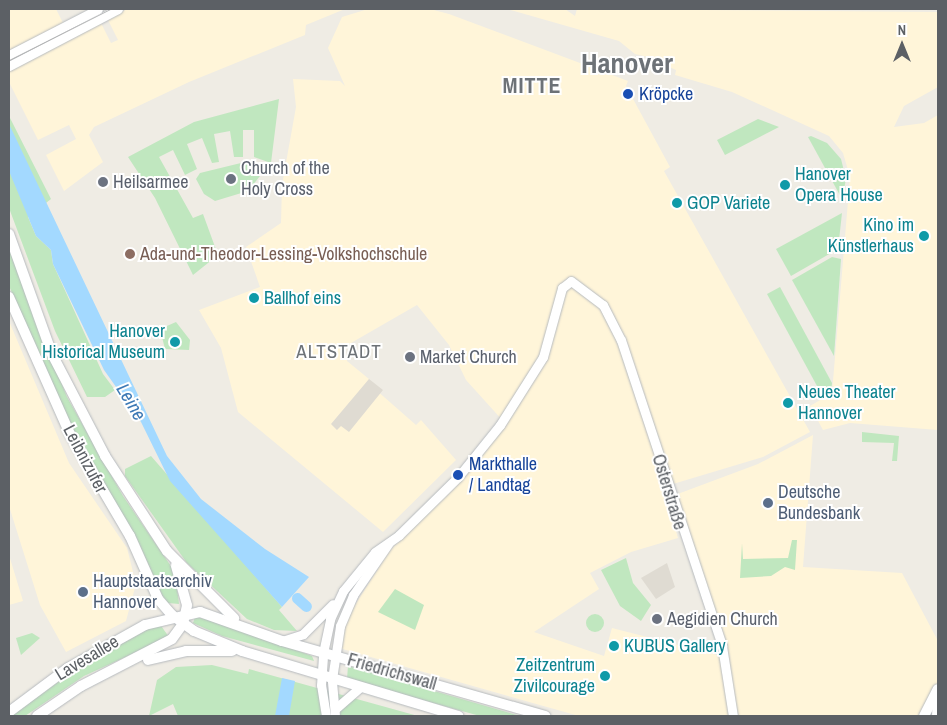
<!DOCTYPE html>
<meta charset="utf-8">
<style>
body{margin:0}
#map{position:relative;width:947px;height:725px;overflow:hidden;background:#efece4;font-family:"Archivo Narrow",sans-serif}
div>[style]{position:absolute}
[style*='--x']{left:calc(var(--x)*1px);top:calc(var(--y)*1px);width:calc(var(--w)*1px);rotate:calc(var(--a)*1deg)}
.commercial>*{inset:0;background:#fff5d9}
.education>*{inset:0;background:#dfdbd2}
.green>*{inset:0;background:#c0e7bf}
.round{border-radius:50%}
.water>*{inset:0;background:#a3d9ff}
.river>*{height:11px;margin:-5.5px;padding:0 5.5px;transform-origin:5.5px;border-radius:5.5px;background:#a3d9ff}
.roads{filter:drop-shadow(0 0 1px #b6babe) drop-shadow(0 0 1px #b6babe)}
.tertiary>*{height:9px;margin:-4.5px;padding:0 4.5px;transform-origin:4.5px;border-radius:4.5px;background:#fff}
.secondary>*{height:10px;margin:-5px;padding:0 5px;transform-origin:5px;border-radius:5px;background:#fff}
.tram>*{height:1px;margin:-0.5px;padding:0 0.5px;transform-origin:0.5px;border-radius:0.5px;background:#b3b4b5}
.dots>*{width:14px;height:14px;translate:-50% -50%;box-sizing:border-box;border:2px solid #fff;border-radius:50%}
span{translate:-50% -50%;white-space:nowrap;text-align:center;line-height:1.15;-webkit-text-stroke:4px #fff;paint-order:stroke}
.transit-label{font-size:18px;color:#164399}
.left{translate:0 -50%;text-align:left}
.worship-label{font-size:18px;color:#5b616d}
.culture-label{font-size:18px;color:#0d838f}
.right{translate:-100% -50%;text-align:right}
.education-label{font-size:18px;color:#785e54}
.street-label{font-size:18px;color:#5c6065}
.service-label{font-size:18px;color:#4e5e75}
.neighbourhood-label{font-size:19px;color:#6d7277;letter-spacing:1px}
.water-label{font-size:19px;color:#3d79b5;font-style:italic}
.district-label{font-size:22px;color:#6d7277;font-weight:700;letter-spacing:1px}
.town-label{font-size:28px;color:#6d7277;font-weight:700}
.frame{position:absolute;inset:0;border:10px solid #5c6065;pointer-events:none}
.north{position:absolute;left:877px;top:20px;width:50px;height:50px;-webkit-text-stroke:4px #fff;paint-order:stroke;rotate:0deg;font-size:14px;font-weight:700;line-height:20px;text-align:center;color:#5c6065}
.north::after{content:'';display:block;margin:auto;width:18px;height:22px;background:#5c6065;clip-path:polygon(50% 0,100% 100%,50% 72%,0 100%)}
</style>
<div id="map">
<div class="commercial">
<div style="clip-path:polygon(9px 9px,56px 9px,63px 23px,9px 51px)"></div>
<div style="clip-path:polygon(127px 9px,345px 9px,306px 25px,305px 35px,189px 82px,94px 127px,89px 135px,103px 162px,64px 191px,46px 155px,76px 139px,69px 125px,38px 140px,9px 82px,9px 70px,101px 23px,111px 43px,118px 40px,108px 20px)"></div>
<div style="clip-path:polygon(368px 9px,430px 9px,449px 14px,628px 81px,626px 86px,670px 167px,664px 171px,810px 432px,763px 457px,663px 487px,678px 538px,631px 552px,590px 573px,599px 589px,534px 632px,604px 656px,612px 628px,725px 657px,675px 495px,758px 464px,813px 435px,803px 567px,902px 573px,938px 641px,938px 689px,924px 716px,579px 716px,339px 648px,346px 619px,390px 550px,471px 467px,504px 422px,466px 380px,449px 345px,417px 305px,344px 347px,347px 361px,369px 379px,367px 382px,416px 425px,421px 420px,456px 460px,383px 532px,238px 412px,221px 348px,199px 310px,260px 287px,246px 247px,281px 223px,282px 185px,296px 107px,293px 79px,340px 81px,345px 86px,328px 48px,342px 17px)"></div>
<div style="clip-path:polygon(507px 9px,565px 9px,575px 16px,577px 9px,938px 12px,938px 87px,904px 106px,894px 127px,924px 123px,938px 115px,938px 430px,850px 423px,823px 430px,810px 406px,832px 393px,850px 177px,843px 153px,829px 136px,732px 92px,675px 75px,676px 70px,667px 66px,669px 62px,635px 54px,619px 41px)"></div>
<div style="clip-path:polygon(9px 321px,69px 463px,127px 548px,136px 584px,126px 621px,66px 652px,40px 605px,9px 506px)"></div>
<div style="clip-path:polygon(9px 555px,23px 601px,9px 605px)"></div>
</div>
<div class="education">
<div style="clip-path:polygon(369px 379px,383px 390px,349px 432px,341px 426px,337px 430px,331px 424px)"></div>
<div style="clip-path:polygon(667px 563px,675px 587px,656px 599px,641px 578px)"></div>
</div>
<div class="green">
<div style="clip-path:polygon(279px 99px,271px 163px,254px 157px,254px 130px,243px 130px,243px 157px,234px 157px,230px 131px,214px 134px,219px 162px,212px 163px,202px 138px,187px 144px,197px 169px,185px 175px,173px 150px,159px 157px,193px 218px,203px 214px,218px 255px,193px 275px,155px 198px,128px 157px,194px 122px)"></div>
<div style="clip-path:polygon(9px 116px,51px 199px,28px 217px,36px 236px,51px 250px,53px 264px,103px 374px,115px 390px,105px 397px,87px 397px,55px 331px,9px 208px)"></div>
<div style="clip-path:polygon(758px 119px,779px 127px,725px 155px,717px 140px)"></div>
<div style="clip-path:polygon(811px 136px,827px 143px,841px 159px,846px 179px,842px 199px,808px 137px)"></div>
<div style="clip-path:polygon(245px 162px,264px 171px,248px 191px,215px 201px,204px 194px,196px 179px,200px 173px)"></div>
<div style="clip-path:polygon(842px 213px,838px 249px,791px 276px,776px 249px)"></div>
<div style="clip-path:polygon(9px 249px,67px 397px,123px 496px,175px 572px,179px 604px,168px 603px,162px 595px,137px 539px,78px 441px,9px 286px)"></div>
<div style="clip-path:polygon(832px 257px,841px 259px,834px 356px,792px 280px)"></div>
<div style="clip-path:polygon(780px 287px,832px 383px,831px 393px,823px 397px,767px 294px)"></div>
<div style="clip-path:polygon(176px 322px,190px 340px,189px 350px,165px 349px,160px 329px)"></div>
<div style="clip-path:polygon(862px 432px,899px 436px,897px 461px,892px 461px,894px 443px,862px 442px)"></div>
<div style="clip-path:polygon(151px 456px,282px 607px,279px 610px,297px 631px,274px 630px,247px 619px,187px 563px,125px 476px,125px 469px)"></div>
<div style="clip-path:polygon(792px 540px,797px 540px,795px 570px,785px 567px,771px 576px,740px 578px,742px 543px,743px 559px,788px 558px)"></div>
<div style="clip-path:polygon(626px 558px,633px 583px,651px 605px,641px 621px,620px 606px,601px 570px)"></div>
<div style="clip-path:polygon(395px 589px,424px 605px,415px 630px,378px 612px)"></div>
<div class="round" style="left:586px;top:614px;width:18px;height:18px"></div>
<div style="clip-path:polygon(195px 617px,221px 622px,312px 656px,314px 661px,222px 636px,193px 623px)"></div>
<div style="clip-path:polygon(159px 623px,169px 637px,84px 676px,25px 716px,11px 716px,79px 667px)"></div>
<div style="clip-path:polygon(32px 633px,40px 638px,21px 655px,16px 638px)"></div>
<div style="clip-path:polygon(212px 665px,248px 674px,249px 669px,418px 716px,178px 716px,173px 704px,149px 716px,157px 680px,176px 667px)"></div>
<div style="clip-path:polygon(348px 666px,520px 716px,480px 716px,347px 679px)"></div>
</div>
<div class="water">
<div style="clip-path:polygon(9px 124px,167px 456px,201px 499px,265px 549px,309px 577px,282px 607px,170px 481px,141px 422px,104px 370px,53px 264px,51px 250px,36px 236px,9px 171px)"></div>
<div style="clip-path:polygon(282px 678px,295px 681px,289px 716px,275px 716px)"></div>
</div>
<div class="river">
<div style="--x:297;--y:598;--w:12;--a:42"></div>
</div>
<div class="roads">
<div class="tertiary">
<div style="--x:9;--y:55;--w:100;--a:-27.3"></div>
<div style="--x:9;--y:66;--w:123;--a:-27.6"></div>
<div style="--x:282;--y:641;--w:22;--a:-18"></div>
<div style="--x:303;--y:634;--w:42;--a:-45"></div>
<div style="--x:335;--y:709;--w:33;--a:-41"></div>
<div style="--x:326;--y:716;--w:31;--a:-99"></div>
<div style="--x:321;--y:685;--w:32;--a:-86"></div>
<div style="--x:323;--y:653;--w:35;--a:-78"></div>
<div style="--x:330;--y:619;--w:31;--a:-65"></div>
<div style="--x:343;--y:591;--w:50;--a:-50.6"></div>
<div style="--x:375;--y:552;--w:29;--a:-35"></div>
<div style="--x:399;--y:535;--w:83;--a:-44.5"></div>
<div style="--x:458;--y:477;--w:67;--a:-51.1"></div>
<div style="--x:500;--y:425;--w:80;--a:-57.7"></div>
<div style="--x:543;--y:357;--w:72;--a:-74.6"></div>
<div style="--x:562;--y:288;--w:11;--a:-38"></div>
<div style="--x:571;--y:281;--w:40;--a:37"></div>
<div style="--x:603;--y:305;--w:39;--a:63"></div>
<div style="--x:621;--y:340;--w:322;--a:71.7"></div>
<div style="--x:722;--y:646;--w:71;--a:81.1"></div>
<div style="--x:335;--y:716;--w:37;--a:-95"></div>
<div style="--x:332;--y:679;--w:54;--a:-81.4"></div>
<div style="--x:340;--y:626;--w:34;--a:-67"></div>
<div style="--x:353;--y:595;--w:62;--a:-55.5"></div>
</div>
<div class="secondary">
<div style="--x:9;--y:234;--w:127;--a:70.3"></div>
<div style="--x:52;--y:354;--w:115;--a:62.5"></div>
<div style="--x:105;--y:456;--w:113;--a:56.9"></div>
<div style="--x:167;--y:551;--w:95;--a:45"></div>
<div style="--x:9;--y:297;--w:152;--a:66"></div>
<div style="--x:71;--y:436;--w:116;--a:59.5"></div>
<div style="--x:130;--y:536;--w:69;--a:66"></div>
<div style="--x:158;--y:599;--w:21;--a:49"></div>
<div style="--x:172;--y:615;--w:27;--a:36"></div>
<div style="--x:194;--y:631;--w:52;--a:22.6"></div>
<div style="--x:242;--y:651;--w:226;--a:16.7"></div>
<div style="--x:148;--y:660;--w:39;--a:-13"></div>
<div style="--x:186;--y:651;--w:46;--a:0"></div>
<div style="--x:9;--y:712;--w:74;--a:-36.7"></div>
<div style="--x:68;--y:668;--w:88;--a:-29.2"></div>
<div style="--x:145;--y:625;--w:57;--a:-13.3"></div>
<div style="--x:200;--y:612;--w:87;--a:19.5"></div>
<div style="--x:282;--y:641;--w:274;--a:15.9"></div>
<div style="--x:37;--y:716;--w:53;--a:-34.3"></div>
<div style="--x:81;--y:686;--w:102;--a:-27.3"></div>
<div style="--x:172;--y:639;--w:19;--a:-54"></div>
<div style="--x:183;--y:624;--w:19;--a:-78"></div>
<div style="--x:187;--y:605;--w:41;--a:-105.8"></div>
<div style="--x:924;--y:716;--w:30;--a:-63"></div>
<div style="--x:937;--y:716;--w:19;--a:-87"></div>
</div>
</div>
<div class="tram">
<div style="--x:9;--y:60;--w:113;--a:-26.8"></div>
</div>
<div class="dots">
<div style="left:628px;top:94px;background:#1a4fb4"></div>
<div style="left:231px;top:179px;background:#6b7280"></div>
<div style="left:103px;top:182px;background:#6b7280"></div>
<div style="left:785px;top:185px;background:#0f9aa8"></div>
<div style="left:677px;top:203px;background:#0f9aa8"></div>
<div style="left:924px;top:236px;background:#0f9aa8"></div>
<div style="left:130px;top:254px;background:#8d6e63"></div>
<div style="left:254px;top:298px;background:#0f9aa8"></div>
<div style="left:175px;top:342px;background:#0f9aa8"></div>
<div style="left:410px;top:357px;background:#6b7280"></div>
<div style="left:788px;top:403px;background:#0f9aa8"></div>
<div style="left:458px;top:475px;background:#1a4fb4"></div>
<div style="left:768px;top:503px;background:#5c6f8a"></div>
<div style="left:83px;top:592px;background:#5c6f8a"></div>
<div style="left:657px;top:619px;background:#6b7280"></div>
<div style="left:614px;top:646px;background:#0f9aa8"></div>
<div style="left:605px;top:676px;background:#0f9aa8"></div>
</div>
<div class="transit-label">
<span class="left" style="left:639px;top:94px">Kröpcke</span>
<span class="left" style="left:469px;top:475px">Markthalle<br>/ Landtag</span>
</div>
<div class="worship-label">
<span class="left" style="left:241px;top:179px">Church of the<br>Holy Cross</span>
<span class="left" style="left:113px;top:182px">Heilsarmee</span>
<span class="left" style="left:420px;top:357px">Market Church</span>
<span class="left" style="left:667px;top:619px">Aegidien Church</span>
</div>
<div class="culture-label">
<span class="left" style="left:795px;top:185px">Hanover<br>Opera House</span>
<span class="left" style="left:687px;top:203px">GOP Variete</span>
<span class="right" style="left:914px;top:236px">Kino im<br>Künstlerhaus</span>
<span class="left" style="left:264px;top:298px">Ballhof eins</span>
<span class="right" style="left:165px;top:342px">Hanover<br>Historical Museum</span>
<span class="left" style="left:798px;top:403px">Neues Theater<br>Hannover</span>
<span class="left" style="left:624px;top:646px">KUBUS Gallery</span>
<span class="right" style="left:595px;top:676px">Zeitzentrum<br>Zivilcourage</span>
</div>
<div class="education-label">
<span class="left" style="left:140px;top:254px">Ada-und-Theodor-Lessing-Volkshochschule</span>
</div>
<div class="street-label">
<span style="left:85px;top:459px;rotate:62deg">Leibnizufer</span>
<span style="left:669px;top:492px;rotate:73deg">Osterstraße</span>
<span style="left:87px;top:658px;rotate:-31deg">Lavesallee</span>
<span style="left:392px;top:672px;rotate:16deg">Friedrichswall</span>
</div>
<div class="service-label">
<span class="left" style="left:778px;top:503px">Deutsche<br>Bundesbank</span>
<span class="left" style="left:93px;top:592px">Hauptstaatsarchiv<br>Hannover</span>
</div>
<div class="neighbourhood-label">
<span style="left:339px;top:352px">ALTSTADT</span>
</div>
<div class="water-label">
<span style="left:131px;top:402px;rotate:59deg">Leine</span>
</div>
<div class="district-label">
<span style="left:532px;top:86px">MITTE</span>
</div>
<div class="town-label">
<span style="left:627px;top:63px">Hanover</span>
</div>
<div class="frame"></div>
<div class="north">N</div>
</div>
